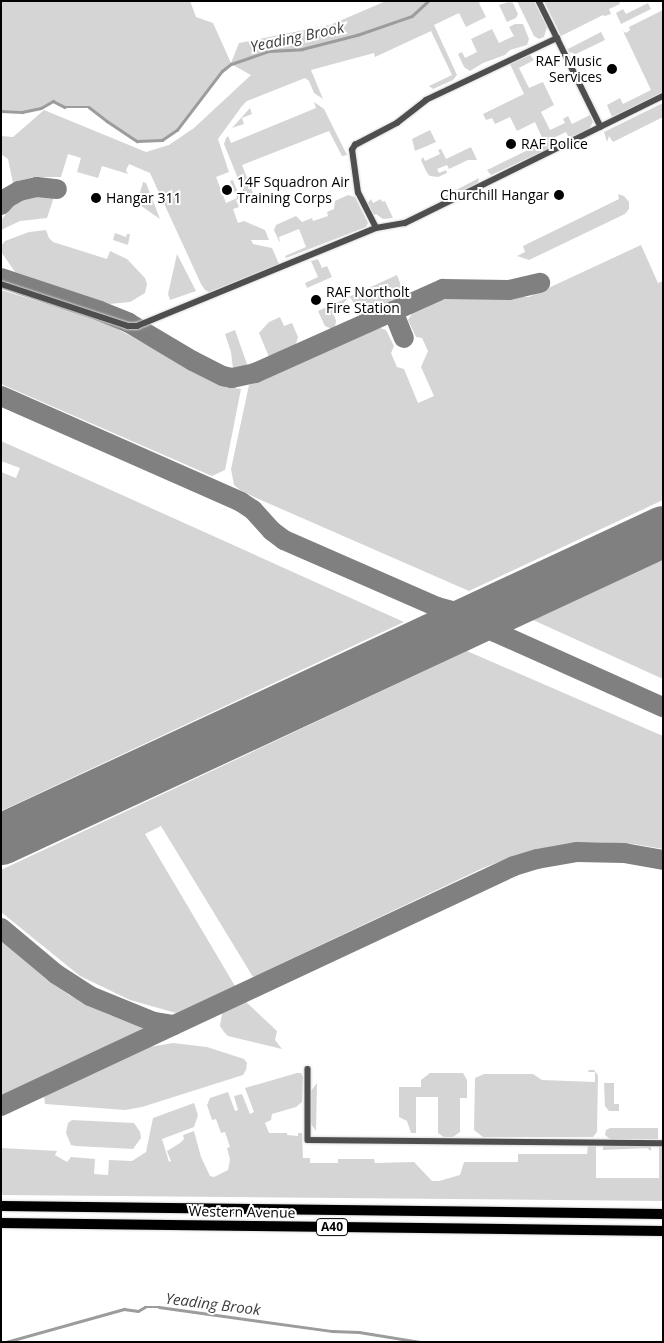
<!DOCTYPE html>
<style>
body{margin:0}
#map{position:relative;width:664px;height:1343px;overflow:hidden;background:#fff;font-family:"Open Sans",sans-serif}
div>[style]{position:absolute}
[style*='--x']{left:calc(var(--x)*1px);top:calc(var(--y)*1px);width:calc(var(--w)*1px);rotate:calc(var(--a)*1deg)}
.green>*{inset:0;background:#d5d5d5}
.stream>*{height:2.5px;margin:-1.25px;padding:0 1.25px;transform-origin:1.25px;border-radius:1.25px;background:#9c9c9c}
.taxiway>*{height:20px;margin:-10px;padding:0 10px;transform-origin:10px;border-radius:10px;background:#808080}
.runway>*{height:51px;margin:-25.5px;padding:0 25.5px;transform-origin:25.5px;border-radius:25.5px;background:#808080}
.roads{filter:drop-shadow(0 0 1px #dbdbdb) drop-shadow(0 0 1px #dbdbdb)}
.minor>*{height:5.5px;margin:-2.75px;padding:0 2.75px;transform-origin:2.75px;border-radius:2.75px;background:#4e4e4e}
.trunk>*{height:10px;margin:-5px;padding:0 5px;transform-origin:5px;border-radius:5px;background:#000}
.dots>*{width:14px;height:14px;translate:-50% -50%;box-sizing:border-box;border:2px solid #fff;border-radius:50%}
span{translate:-50% -50%;white-space:nowrap;text-align:center;line-height:1.15;-webkit-text-stroke:4px #fff;paint-order:stroke}
.shield-label span{padding:1px 4px;background:#fff;border:1px solid;border-radius:4px;-webkit-text-stroke-width:0}
.shield-label{font-size:12px;color:#000;font-weight:700}
.poi-label{font-size:14px;color:#000}
.right{translate:-100% -50%;text-align:right}
.left{translate:0 -50%;text-align:left}
.street-label{font-size:14px;color:#000}
.water-label{font-size:15px;color:#3d3d3d;font-style:italic}
.frame{position:absolute;inset:0;border:2px solid #000;pointer-events:none}
</style>
<div id="map">
<div class="green">
<div style="clip-path:polygon(1px 1px,190px 1px,196px 17px,213px 23px,231px 63px,239px 43px,330px 25px,386px 1px,482px 1px,479px 3px,486px 17px,466px 27px,459px 13px,434px 25px,457px 75px,453px 80px,433px 89px,429px 86px,452px 75px,431px 31px,375px 57px,374px 53px,311px 70px,323px 99px,314px 93px,309px 81px,305px 78px,247px 101px,242px 106px,218px 139px,229px 172px,216px 177px,226px 203px,237px 198px,230px 181px,233px 180px,240px 198px,236px 200px,239px 207px,233px 209px,238px 223px,244px 221px,265px 230px,269px 240px,251px 240px,253px 244px,272px 248px,279px 264px,209px 292px,205px 290px,201px 284px,150px 173px,129px 164px,126px 170px,128px 174px,102px 166px,98px 178px,77px 172px,81px 158px,68px 154px,61px 177px,33px 177px,13px 183px,8px 159px,1px 154px,1px 136px,13px 137px,44px 110px,146px 152px,169px 145px,194px 128px,251px 75px,231px 64px,222px 71px,177px 130px,162px 140px,137px 141px,107px 122px,89px 107px,65px 107px,53px 101px,41px 108px,22px 112px,1px 111px)"></div>
<div style="clip-path:polygon(517px 1px,534px 1px,547px 27px,544px 37px,539px 39px,534px 36px)"></div>
<div style="clip-path:polygon(544px 1px,619px 1px,620px 4px,609px 9px,611px 14px,605px 16px,603px 15px,561px 36px)"></div>
<div style="clip-path:polygon(509px 2px,513px 3px,518px 14px,516px 18px,507px 22px,499px 5px)"></div>
<div style="clip-path:polygon(648px 3px,651px 9px,621px 24px,616px 13px,623px 9px,626px 14px)"></div>
<div style="clip-path:polygon(663px 10px,663px 92px,612px 117px,607px 105px,620px 98px,623px 104px,651px 90px,623px 31px,626px 33px,630px 30px,629px 27px)"></div>
<div style="clip-path:polygon(515px 24px,523px 24px,529px 39px,527px 45px,510px 50px,505px 55px,483px 63px,470px 71px,464px 67px,458px 54px,462px 52px,465px 58px,477px 52px,471px 39px,492px 29px,499px 43px,514px 36px,509px 27px)"></div>
<div style="clip-path:polygon(601px 32px,605px 40px,576px 54px,569px 52px,568px 49px)"></div>
<div style="clip-path:polygon(530px 55px,534px 60px,519px 68px,529px 88px,543px 82px,554px 105px,541px 112px,550px 130px,565px 123px,563px 119px,568px 116px,572px 124px,590px 115px,593px 122px,589px 129px,569px 138px,566px 132px,549px 140px,552px 147px,491px 175px,487px 170px,544px 142px,535px 122px,517px 131px,510px 117px,495px 124px,492px 118px,486px 120px,483px 114px,524px 94px,510px 64px)"></div>
<div style="clip-path:polygon(314px 102px,324px 109px,347px 155px,342px 156px,329px 131px,242px 165px,253px 193px,245px 196px,224px 144px,226px 138px,228px 136px,231px 143px,316px 108px)"></div>
<div style="clip-path:polygon(663px 103px,663px 117px,613px 142px,609px 136px,607px 142px,604px 132px)"></div>
<div style="clip-path:polygon(250px 108px,252px 114px,242px 118px,244px 124px,232px 128px)"></div>
<div style="clip-path:polygon(430px 130px,436px 142px,415px 151px,412px 139px)"></div>
<div style="clip-path:polygon(471px 147px,477px 160px,468px 160px,449px 169px,447px 165px,437px 169px,439px 173px,446px 170px,447px 173px,438px 177px,430px 176px,427px 173px,421px 160px,423px 157px,425px 161px,440px 154px,438px 150px,441px 149px,446px 159px)"></div>
<div style="clip-path:polygon(479px 178px,478px 183px,443px 200px,439px 199px)"></div>
<div style="clip-path:polygon(143px 182px,146px 183px,160px 219px,137px 203px)"></div>
<div style="clip-path:polygon(48px 193px,55px 194px,47px 218px,20px 221px,1px 230px,2px 219px,14px 204px,31px 195px)"></div>
<div style="clip-path:polygon(618px 194px,624px 196px,629px 202px,629px 209px,625px 214px,529px 260px,517px 256px,525px 252px,523px 246px,619px 199px)"></div>
<div style="clip-path:polygon(348px 195px,355px 197px,368px 223px,366px 227px,286px 258px,285px 256px,306px 247px,299px 229px,279px 237px,280px 242px,279px 241px,274px 230px,276px 225px,296px 216px,302px 222px,312px 218px,313px 221px,328px 216px,327px 212px,334px 209px,335px 201px)"></div>
<div style="clip-path:polygon(371px 199px,373px 203px,381px 199px,382px 202px,385px 201px,393px 218px,383px 219px,376px 214px,374px 215px,368px 203px)"></div>
<div style="clip-path:polygon(46px 230px,49px 238px,53px 242px,107px 259px,110px 251px,127px 259px,145px 278px,147px 284px,145px 293px,130px 302px,109px 304px,15px 272px,2px 253px,1px 246px,5px 241px,29px 232px)"></div>
<div style="clip-path:polygon(115px 233px,126px 237px,127px 234px,130px 234px,128px 245px,113px 240px)"></div>
<div style="clip-path:polygon(641px 245px,658px 283px,663px 281px,663px 500px,469px 591px,254px 497px,240px 490px,234px 485px,231px 469px,249px 385px,377px 327px,386px 330px,394px 346px,391px 353px,397px 367px,404px 369px,418px 403px,434px 396px,421px 367px,428px 351px,422px 338px,416px 337px,408px 320px,413px 312px,435px 301px,458px 297px,529px 297px)"></div>
<div style="clip-path:polygon(177px 254px,196px 291px,170px 300px,168px 294px)"></div>
<div style="clip-path:polygon(318px 259px,322px 268px,327px 266px,332px 277px,307px 288px,305px 283px,318px 277px,311px 261px)"></div>
<div style="clip-path:polygon(397px 275px,402px 288px,398px 299px,370px 311px,358px 310px,350px 297px,344px 302px,346px 306px,333px 312px,336px 321px,335px 327px,332px 329px,325px 326px,318px 311px)"></div>
<div style="clip-path:polygon(1px 290px,103px 321px,222px 386px,241px 389px,225px 470px,212px 476px,1px 384px)"></div>
<div style="clip-path:polygon(280px 317px,284px 326px,292px 323px,298px 337px,295px 347px,269px 357px,259px 333px,269px 322px)"></div>
<div style="clip-path:polygon(235px 330px,248px 367px,240px 370px,233px 369px,231px 352px,225px 334px)"></div>
<div style="clip-path:polygon(1px 441px,122px 495px,404px 622px,1px 811px,1px 472px,16px 478px,20px 468px,1px 461px)"></div>
<div style="clip-path:polygon(663px 560px,663px 679px,533px 620px)"></div>
<div style="clip-path:polygon(467px 651px,663px 736px,663px 849px,634px 844px,594px 842px,568px 844px,514px 856px,483px 868px,253px 977px,161px 826px,145px 834px,235px 986px,176px 1013px,130px 1000px,80px 976px,1px 912px,1px 870px)"></div>
<div style="clip-path:polygon(1px 937px,52px 983px,69px 995px,107px 1014px,147px 1028px,1px 1097px)"></div>
<div style="clip-path:polygon(245px 1001px,277px 1031px,275px 1040px,282px 1049px,228px 1036px,224px 1032px,220px 1026px,222px 1014px,226px 1009px)"></div>
<div style="clip-path:polygon(173px 1043px,207px 1047px,244px 1059px,247px 1063px,246px 1070px,243px 1075px,142px 1107px,125px 1110px,45px 1104px,44px 1095px,149px 1047px)"></div>
<div style="clip-path:polygon(589px 1070px,594px 1070px,598px 1075px,597px 1132px,593px 1137px,483px 1137px,474px 1130px,475px 1078px,484px 1074px,533px 1074px,542px 1080px,595px 1082px,595px 1072px,588px 1072px)"></div>
<div style="clip-path:polygon(297px 1073px,301px 1073px,303px 1077px,302px 1102px,296px 1107px,272px 1114px,271px 1120px,265px 1123px,269px 1133px,287px 1133px,287px 1135px,298px 1136px,298px 1133px,302px 1133px,303px 1158px,310px 1158px,310px 1163px,338px 1163px,338px 1159px,374px 1159px,375px 1163px,414px 1162px,432px 1181px,439px 1181px,460px 1175px,464px 1162px,518px 1162px,518px 1154px,587px 1154px,588px 1146px,596px 1146px,596px 1178px,659px 1178px,659px 1146px,663px 1146px,663px 1201px,1px 1195px,1px 1148px,57px 1151px,55px 1155px,67px 1162px,71px 1157px,95px 1159px,94px 1174px,108px 1175px,109px 1160px,132px 1161px,146px 1152px,153px 1118px,194px 1103px,198px 1115px,194px 1127px,162px 1139px,169px 1162px,171px 1161px,167px 1151px,180px 1143px,184px 1139px,183px 1135px,194px 1131px,201px 1157px,210px 1176px,214px 1177px,228px 1170px,230px 1159px,227px 1148px,230px 1147px,225px 1132px,221px 1133px,216px 1119px,212px 1120px,207px 1105px,210px 1098px,228px 1092px,235px 1111px,238px 1110px,234px 1096px,242px 1094px,250px 1114px,254px 1112px,245px 1088px)"></div>
<div style="clip-path:polygon(430px 1073px,463px 1073px,467px 1080px,467px 1098px,460px 1098px,460px 1132px,453px 1137px,444px 1137px,438px 1133px,438px 1097px,416px 1097px,416px 1133px,411px 1133px,407px 1121px,399px 1117px,399px 1087px,421px 1087px,421px 1080px)"></div>
<div style="clip-path:polygon(317px 1083px,316px 1131px,311px 1124px,311px 1091px)"></div>
<div style="clip-path:polygon(604px 1083px,614px 1083px,614px 1104px,619px 1104px,619px 1111px,609px 1111px,605px 1106px)"></div>
<div style="clip-path:polygon(72px 1120px,134px 1123px,140px 1132px,141px 1138px,133px 1149px,76px 1146px,71px 1145px,66px 1133px,68px 1123px)"></div>
<div style="clip-path:polygon(610px 1128px,658px 1128px,658px 1139px,610px 1139px,605px 1135px,606px 1130px)"></div>
<div style="clip-path:polygon(603px 1146px,651px 1146px,651px 1151px,647px 1148px,603px 1150px)"></div>
</div>
<div class="stream">
<div style="--x:1;--y:111;--w:21;--a:3"></div>
<div style="--x:22;--y:112;--w:19;--a:-12"></div>
<div style="--x:41;--y:108;--w:14;--a:-30"></div>
<div style="--x:53;--y:101;--w:13;--a:27"></div>
<div style="--x:65;--y:107;--w:24;--a:0"></div>
<div style="--x:89;--y:107;--w:23;--a:38"></div>
<div style="--x:107;--y:121;--w:36;--a:34"></div>
<div style="--x:137;--y:141;--w:25;--a:-2"></div>
<div style="--x:162;--y:140;--w:18;--a:-34"></div>
<div style="--x:177;--y:130;--w:74;--a:-52.7"></div>
<div style="--x:222;--y:71;--w:11;--a:-38"></div>
<div style="--x:231;--y:64;--w:40;--a:-18.9"></div>
<div style="--x:269;--y:51;--w:33;--a:-3"></div>
<div style="--x:302;--y:49;--w:57;--a:-14.3"></div>
<div style="--x:357;--y:35;--w:58;--a:-19.1"></div>
<div style="--x:412;--y:16;--w:22;--a:-43"></div>
<div style="--x:6;--y:1342;--w:123;--a:-15.6"></div>
<div style="--x:124;--y:1309;--w:14;--a:8"></div>
<div style="--x:138;--y:1311;--w:8;--a:-30"></div>
<div style="--x:145;--y:1307;--w:14;--a:0"></div>
<div style="--x:159;--y:1307;--w:175;--a:7.9"></div>
<div style="--x:332;--y:1331;--w:27;--a:2"></div>
<div style="--x:359;--y:1332;--w:63;--a:9.2"></div>
</div>
<div class="taxiway">
<div style="--x:1;--y:205;--w:9;--a:-49"></div>
<div style="--x:7;--y:198;--w:14;--a:-30"></div>
<div style="--x:19;--y:191;--w:18;--a:-13"></div>
<div style="--x:37;--y:187;--w:20;--a:6"></div>
<div style="--x:1;--y:278;--w:104;--a:18.4"></div>
<div style="--x:100;--y:311;--w:31;--a:22"></div>
<div style="--x:129;--y:323;--w:74;--a:30.7"></div>
<div style="--x:193;--y:361;--w:34;--a:27"></div>
<div style="--x:223;--y:376;--w:9;--a:13"></div>
<div style="--x:232;--y:378;--w:24;--a:-12"></div>
<div style="--x:255;--y:373;--w:206;--a:-24.1"></div>
<div style="--x:443;--y:289;--w:66;--a:0.9"></div>
<div style="--x:509;--y:290;--w:32;--a:-13"></div>
<div style="--x:393;--y:311;--w:29;--a:68"></div>
<div style="--x:1;--y:396;--w:262;--a:23.8"></div>
<div style="--x:241;--y:502;--w:14;--a:34"></div>
<div style="--x:253;--y:510;--w:28;--a:48"></div>
<div style="--x:272;--y:531;--w:15;--a:37"></div>
<div style="--x:284;--y:540;--w:167;--a:23.6"></div>
<div style="--x:437;--y:607;--w:23;--a:15"></div>
<div style="--x:459;--y:613;--w:13;--a:0"></div>
<div style="--x:472;--y:613;--w:20;--a:-9"></div>
<div style="--x:492;--y:610;--w:22;--a:-22"></div>
<div style="--x:500;--y:607;--w:13;--a:132"></div>
<div style="--x:491;--y:617;--w:11;--a:85"></div>
<div style="--x:492;--y:628;--w:5;--a:53"></div>
<div style="--x:495;--y:632;--w:184;--a:24.1"></div>
<div style="--x:447;--y:633;--w:23;--a:-20"></div>
<div style="--x:469;--y:625;--w:17;--a:10"></div>
<div style="--x:1;--y:928;--w:72;--a:39.9"></div>
<div style="--x:56;--y:974;--w:40;--a:32.9"></div>
<div style="--x:90;--y:996;--w:69;--a:22.1"></div>
<div style="--x:154;--y:1022;--w:20;--a:9"></div>
<div style="--x:1;--y:1106;--w:566;--a:-25.07"></div>
<div style="--x:514;--y:866;--w:24;--a:-17"></div>
<div style="--x:537;--y:859;--w:41;--a:-9.9"></div>
<div style="--x:577;--y:852;--w:47;--a:1.2"></div>
<div style="--x:624;--y:853;--w:40;--a:10"></div>
</div>
<div class="runway">
<div style="--x:1;--y:839;--w:730;--a:-24.95"></div>
</div>
<div class="roads">
<div class="minor">
<div style="--x:539;--y:1;--w:140;--a:63.8"></div>
<div style="--x:376;--y:228;--w:39;--a:-117"></div>
<div style="--x:358;--y:193;--w:43;--a:-97.9"></div>
<div style="--x:352;--y:150;--w:6;--a:-59"></div>
<div style="--x:355;--y:145;--w:47;--a:-27.6"></div>
<div style="--x:397;--y:123;--w:37;--a:-38"></div>
<div style="--x:426;--y:100;--w:145;--a:-25.3"></div>
<div style="--x:1;--y:284;--w:134;--a:18.3"></div>
<div style="--x:128;--y:326;--w:9;--a:0"></div>
<div style="--x:137;--y:326;--w:258;--a:-22.3"></div>
<div style="--x:376;--y:228;--w:29;--a:-10"></div>
<div style="--x:405;--y:223;--w:288;--a:-26.2"></div>
<div style="--x:308;--y:1069;--w:71;--a:90"></div>
<div style="--x:308;--y:1140;--w:355;--a:0.5"></div>
</div>
<div class="trunk">
<div style="--x:1;--y:1206;--w:662;--a:0.69"></div>
<div style="--x:1;--y:1223;--w:662;--a:0.69"></div>
</div>
</div>
<div class="dots">
<div style="left:612px;top:69px;background:#000"></div>
<div style="left:511px;top:144px;background:#000"></div>
<div style="left:227px;top:190px;background:#000"></div>
<div style="left:559px;top:195px;background:#000"></div>
<div style="left:96px;top:198px;background:#000"></div>
<div style="left:316px;top:300px;background:#000"></div>
</div>
<div class="shield-label">
<span style="left:332px;top:1227px">A40</span>
</div>
<div class="poi-label">
<span class="right" style="left:602px;top:69px">RAF Music<br>Services</span>
<span class="left" style="left:521px;top:144px">RAF Police</span>
<span class="left" style="left:237px;top:190px">14F Squadron Air<br>Training Corps</span>
<span class="right" style="left:549px;top:195px">Churchill Hangar</span>
<span class="left" style="left:106px;top:198px">Hangar 311</span>
<span class="left" style="left:326px;top:300px">RAF Northolt<br>Fire Station</span>
</div>
<div class="street-label">
<span style="left:242px;top:1212px;rotate:1deg">Western Avenue</span>
</div>
<div class="water-label">
<span style="left:297px;top:37px;rotate:-12deg">Yeading Brook</span>
<span style="left:213px;top:1304px;rotate:7deg">Yeading Brook</span>
</div>
<div class="frame"></div>
</div>
